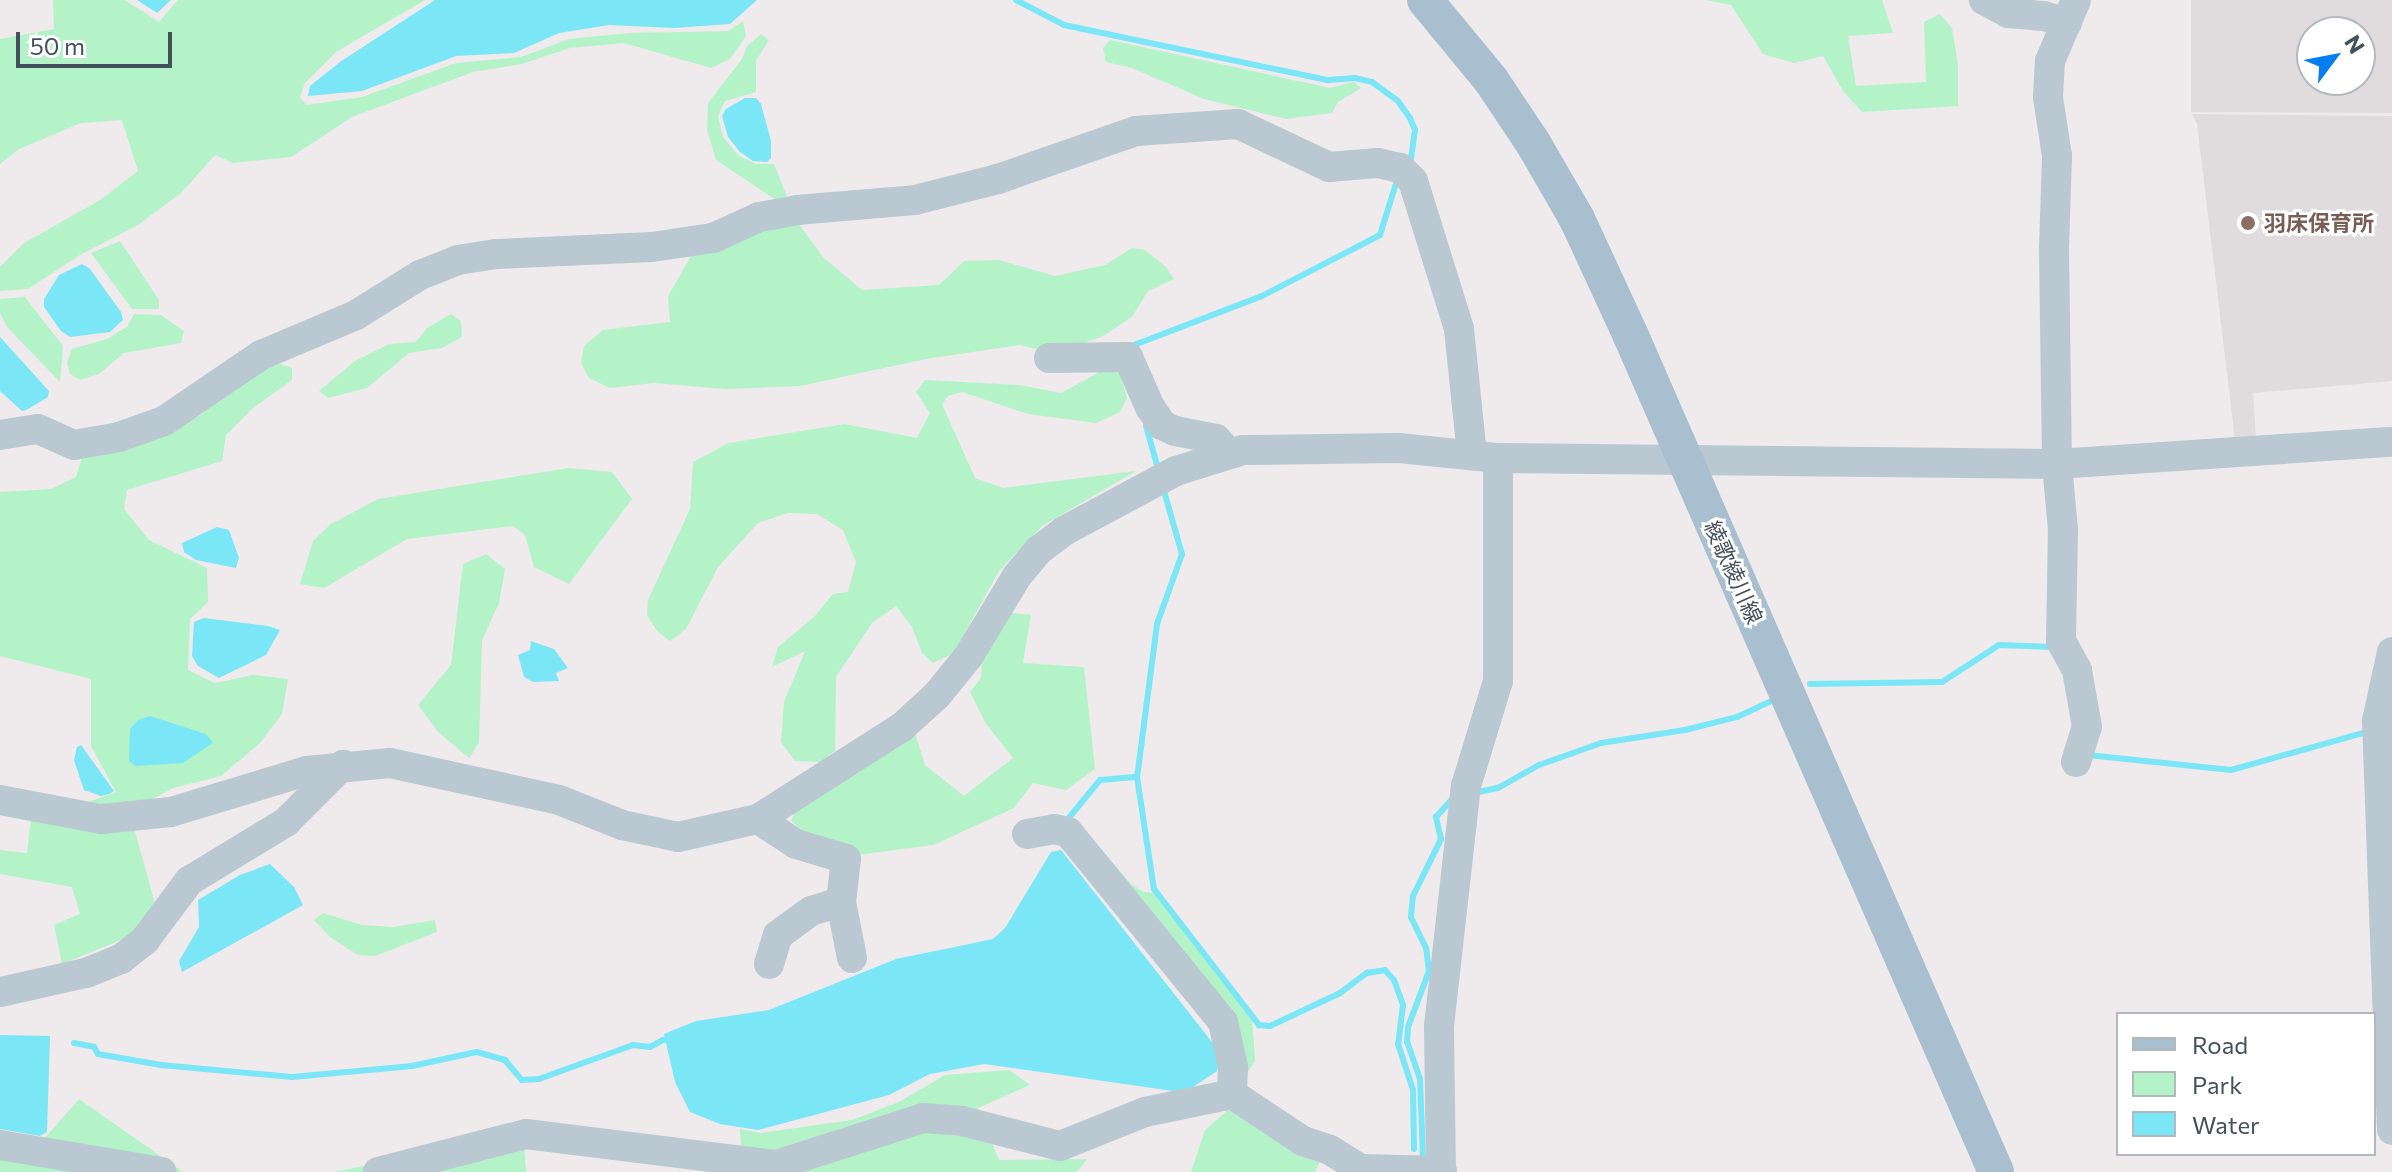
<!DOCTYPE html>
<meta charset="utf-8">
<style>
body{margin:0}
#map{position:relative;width:2392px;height:1172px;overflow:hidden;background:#efebec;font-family:Commissioner,"Noto Sans JP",sans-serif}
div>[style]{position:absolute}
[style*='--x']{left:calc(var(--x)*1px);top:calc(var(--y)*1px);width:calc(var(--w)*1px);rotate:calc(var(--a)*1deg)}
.education>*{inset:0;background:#e0dcde}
.green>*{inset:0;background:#b3f3c7}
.water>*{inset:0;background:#7be6f6}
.stream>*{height:6px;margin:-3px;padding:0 3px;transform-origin:3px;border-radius:3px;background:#7be6f6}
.minor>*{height:30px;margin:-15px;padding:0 15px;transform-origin:15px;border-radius:15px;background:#bac8d1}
.major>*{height:36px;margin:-18px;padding:0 18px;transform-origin:18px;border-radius:18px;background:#a8bfcf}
.dots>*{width:22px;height:22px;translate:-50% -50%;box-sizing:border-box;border:4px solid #fff;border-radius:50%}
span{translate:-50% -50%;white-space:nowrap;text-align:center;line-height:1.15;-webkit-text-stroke:6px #fff;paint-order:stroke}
.education-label{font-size:22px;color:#785e54;font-weight:700}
.left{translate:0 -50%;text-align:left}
.street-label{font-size:22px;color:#42515b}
.legend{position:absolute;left:2116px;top:1012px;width:260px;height:144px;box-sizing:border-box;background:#fff;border:2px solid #b3b9bd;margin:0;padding:10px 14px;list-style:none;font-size:24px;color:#42515b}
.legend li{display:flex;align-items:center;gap:16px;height:40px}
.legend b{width:40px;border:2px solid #b3b9bd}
.north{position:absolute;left:2296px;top:16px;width:80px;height:80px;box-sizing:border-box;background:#fff;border:2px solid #b3b9bd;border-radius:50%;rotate:58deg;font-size:22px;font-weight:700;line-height:32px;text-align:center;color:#42515b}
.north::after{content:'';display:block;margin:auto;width:28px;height:36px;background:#047ef1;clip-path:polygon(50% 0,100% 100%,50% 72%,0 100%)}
.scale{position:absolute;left:16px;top:32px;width:156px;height:36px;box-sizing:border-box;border:4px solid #42515b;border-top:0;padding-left:10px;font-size:24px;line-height:28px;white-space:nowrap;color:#42515b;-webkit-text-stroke:6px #fff;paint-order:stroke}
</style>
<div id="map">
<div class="education">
<div style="clip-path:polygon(evenodd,2191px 0,2392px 0,2392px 113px,2191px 112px,2191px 0,2312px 32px,2360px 32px,2360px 80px,2312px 80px,2312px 32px)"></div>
<div style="clip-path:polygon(2192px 114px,2392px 116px,2392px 381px,2253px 393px,2256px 438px,2235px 440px,2197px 124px)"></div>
</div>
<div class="green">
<div style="clip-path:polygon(53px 0,125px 0,159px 22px,178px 0,425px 0,336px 52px,305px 83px,300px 97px,306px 105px,362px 97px,456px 63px,521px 57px,569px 39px,629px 33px,728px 31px,743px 21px,746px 36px,730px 59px,711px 68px,624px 43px,570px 48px,522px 64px,473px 72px,352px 117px,291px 157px,233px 163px,215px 155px,181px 193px,138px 225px,80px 255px,28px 289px,0 291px,0 267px,24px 243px,100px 200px,138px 171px,122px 120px,81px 123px,19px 149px,0 164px,0 39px,54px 29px)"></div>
<div style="clip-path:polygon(1705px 0,1882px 0,1893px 33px,1848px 36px,1856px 86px,1926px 82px,1924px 22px,1940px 14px,1952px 28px,1958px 65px,1958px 106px,1862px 112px,1843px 91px,1823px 56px,1794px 63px,1763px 54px,1731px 5px)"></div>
<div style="clip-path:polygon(761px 34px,769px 40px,756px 61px,756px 92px,725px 101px,718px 116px,723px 137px,739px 156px,756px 164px,774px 164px,790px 204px,785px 206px,716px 160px,707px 130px,708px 103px,742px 59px,747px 46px)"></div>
<div style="clip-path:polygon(1110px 40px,1330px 88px,1354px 82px,1361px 88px,1338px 102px,1332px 113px,1286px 119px,1204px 99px,1132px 68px,1106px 62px,1103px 48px)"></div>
<div style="clip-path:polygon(795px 219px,824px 258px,862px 290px,939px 285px,964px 261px,999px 260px,1055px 276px,1105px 265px,1132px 248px,1145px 250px,1165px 266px,1174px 279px,1148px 291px,1132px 317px,1101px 337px,1055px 353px,1019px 345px,926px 359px,800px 386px,726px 389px,653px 383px,610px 388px,589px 378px,581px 363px,584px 346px,603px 330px,670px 322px,668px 296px,691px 256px)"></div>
<div style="clip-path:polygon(120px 241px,159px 300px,159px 309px,132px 309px,91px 253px)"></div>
<div style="clip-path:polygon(25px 297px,63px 346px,60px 382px,7px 327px,0 313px,0 299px)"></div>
<div style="clip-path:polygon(134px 314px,161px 315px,184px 331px,181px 343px,124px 353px,99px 374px,80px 380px,70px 374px,67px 363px,72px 349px,107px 339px,127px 327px)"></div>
<div style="clip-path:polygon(451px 314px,461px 321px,462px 337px,442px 348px,409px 353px,367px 388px,328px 398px,319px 391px,355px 361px,389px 344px,416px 342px,427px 328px)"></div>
<div style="clip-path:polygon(271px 361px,292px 368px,292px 380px,252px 409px,226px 435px,222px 461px,127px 490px,124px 509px,149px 540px,207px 568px,208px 602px,190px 619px,188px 670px,215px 683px,253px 675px,288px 679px,282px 714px,260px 743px,221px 776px,173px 788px,139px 806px,86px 803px,116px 792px,91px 746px,91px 679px,0 656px,0 492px,51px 489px,76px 477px,83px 454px,154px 440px,199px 416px)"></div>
<div style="clip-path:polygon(1105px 369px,1120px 373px,1127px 398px,1120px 412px,1096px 423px,1028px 414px,962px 392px,948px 396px,942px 404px,975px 478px,1003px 488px,1136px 471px,1042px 526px,999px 571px,954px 653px,933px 663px,922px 653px,912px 627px,896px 606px,872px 623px,836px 677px,835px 751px,820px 762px,795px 761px,781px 742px,784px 702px,805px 651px,772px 667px,778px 647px,814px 617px,833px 594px,848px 592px,856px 562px,843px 530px,817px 514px,788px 513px,758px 523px,718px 567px,686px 629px,670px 641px,657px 631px,647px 615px,648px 600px,690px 509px,693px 462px,729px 443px,845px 424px,917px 438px,930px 413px,916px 392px,925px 380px,1019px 385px,1061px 393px)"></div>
<div style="clip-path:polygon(568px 468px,612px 472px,632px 499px,569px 584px,534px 567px,525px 535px,513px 526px,407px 539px,324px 588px,300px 584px,313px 541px,331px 524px,378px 499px)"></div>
<div style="clip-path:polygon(486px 554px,505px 569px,499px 603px,482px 640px,479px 743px,469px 758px,438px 732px,418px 705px,451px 665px,463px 564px)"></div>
<div style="clip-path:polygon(1012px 613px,1031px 615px,1023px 663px,1084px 667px,1095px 769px,1066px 790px,1033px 783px,1014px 808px,933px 845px,857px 855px,818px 842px,791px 821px,799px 803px,915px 733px,925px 765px,964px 796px,1013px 758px,986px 724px,970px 692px,981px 678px,982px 651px)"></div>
<div style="clip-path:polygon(31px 820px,134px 828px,156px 907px,131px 936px,62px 964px,54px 925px,80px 914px,72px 887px,0 874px,0 850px,27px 853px)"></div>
<div style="clip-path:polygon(1091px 837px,1131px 884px,1144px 892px,1154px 893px,1252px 1017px,1255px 1061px,1247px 1073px,1238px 1027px)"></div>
<div style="clip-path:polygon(323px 913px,362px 925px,393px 927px,435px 920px,437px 932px,375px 956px,358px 955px,330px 937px,314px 920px)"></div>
<div style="clip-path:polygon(1009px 1070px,1030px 1085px,978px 1108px,999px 1160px,1087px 1159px,1077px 1172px,743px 1172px,740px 1129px,760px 1133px,852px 1120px,899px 1102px,945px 1075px)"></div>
<div style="clip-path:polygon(79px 1099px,183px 1172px,0 1172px,0 1151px,29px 1156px)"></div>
<div style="clip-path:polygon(1230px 1108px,1323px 1155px,1315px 1172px,1191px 1172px,1205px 1130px)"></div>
<div style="clip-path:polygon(524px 1144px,526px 1172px,334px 1172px,432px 1152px)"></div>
</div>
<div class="water">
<div style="clip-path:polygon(137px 0,171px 0,157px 13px)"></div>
<div style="clip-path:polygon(435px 0,757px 0,730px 24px,674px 28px,609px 25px,559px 33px,514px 53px,456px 56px,362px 91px,308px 96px,310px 86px,340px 62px)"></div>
<div style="clip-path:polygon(745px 98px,756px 98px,761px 104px,771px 141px,771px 158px,767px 162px,753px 161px,740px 152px,728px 137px,722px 116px,726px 109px)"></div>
<div style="clip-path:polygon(82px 264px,90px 269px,121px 312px,123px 320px,110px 332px,70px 337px,61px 331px,44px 307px,44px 299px,59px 275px)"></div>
<div style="clip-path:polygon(0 337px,49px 391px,48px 397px,28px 409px,22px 411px,0 391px)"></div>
<div style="clip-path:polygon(217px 527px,229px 530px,239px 558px,236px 568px,196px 560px,184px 552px,182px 543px)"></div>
<div style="clip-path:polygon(204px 618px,268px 626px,280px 630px,266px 655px,219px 678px,198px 666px,192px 656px,194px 622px)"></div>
<div style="clip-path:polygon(531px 641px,554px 649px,568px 668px,556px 673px,559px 681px,533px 682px,524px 677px,518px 655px,530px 650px)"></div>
<div style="clip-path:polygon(150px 716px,206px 734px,213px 743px,183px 763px,135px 766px,129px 761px,130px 729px,138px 720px)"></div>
<div style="clip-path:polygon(81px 745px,114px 791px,109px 794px,101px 796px,84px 790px,74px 760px,77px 747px)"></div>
<div style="clip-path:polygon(1061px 850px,1212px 1042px,1220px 1057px,1217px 1071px,1193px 1087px,1173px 1091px,984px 1064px,930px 1074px,889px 1095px,758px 1130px,720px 1124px,690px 1112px,675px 1082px,664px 1034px,696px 1021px,769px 1010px,896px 959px,993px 939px,1005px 928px,1051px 852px)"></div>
<div style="clip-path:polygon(270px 864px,294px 887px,303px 905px,182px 972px,179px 961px,199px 927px,198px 900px,240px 875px)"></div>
<div style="clip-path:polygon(0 1035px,50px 1036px,47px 1132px,40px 1136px,0 1129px)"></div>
</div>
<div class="stream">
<div style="--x:1016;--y:0;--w:54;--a:27.5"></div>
<div style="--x:1064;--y:25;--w:270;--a:11.8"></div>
<div style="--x:1328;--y:80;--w:27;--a:-4"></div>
<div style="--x:1355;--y:78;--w:17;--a:13"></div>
<div style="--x:1372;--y:82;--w:32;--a:36"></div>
<div style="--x:1398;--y:101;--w:21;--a:55"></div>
<div style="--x:1410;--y:118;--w:13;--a:67"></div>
<div style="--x:1415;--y:130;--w:29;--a:98"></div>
<div style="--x:1129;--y:347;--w:142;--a:-21"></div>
<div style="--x:1262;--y:296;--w:133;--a:-27.3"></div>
<div style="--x:1380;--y:235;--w:58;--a:-72.8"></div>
<div style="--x:1146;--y:426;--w:41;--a:74.2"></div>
<div style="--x:1164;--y:491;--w:66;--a:74.1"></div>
<div style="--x:1182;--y:554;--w:74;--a:109.7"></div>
<div style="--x:1157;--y:624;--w:154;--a:97.4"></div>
<div style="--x:1137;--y:777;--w:113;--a:81.4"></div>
<div style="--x:1154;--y:889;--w:172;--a:52.3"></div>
<div style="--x:1259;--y:1025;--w:11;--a:5"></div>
<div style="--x:1270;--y:1026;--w:77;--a:-25.2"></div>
<div style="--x:1340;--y:993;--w:34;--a:-37"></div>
<div style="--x:1367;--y:973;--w:18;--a:-9"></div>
<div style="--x:1385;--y:970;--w:13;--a:48"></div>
<div style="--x:1394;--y:980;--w:27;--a:70"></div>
<div style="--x:1403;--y:1005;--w:39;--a:97"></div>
<div style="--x:1398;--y:1044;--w:48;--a:71.9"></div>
<div style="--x:1413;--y:1090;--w:59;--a:89"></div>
<div style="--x:1810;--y:684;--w:132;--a:-0.9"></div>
<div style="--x:1942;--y:682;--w:68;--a:-33"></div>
<div style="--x:1999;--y:645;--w:55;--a:2.1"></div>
<div style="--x:2088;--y:755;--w:144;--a:6"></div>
<div style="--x:2231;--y:770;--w:144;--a:-15.7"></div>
<div style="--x:1474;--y:793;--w:25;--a:-12"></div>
<div style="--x:1498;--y:788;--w:47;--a:-29.3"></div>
<div style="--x:1539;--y:765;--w:66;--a:-19.5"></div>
<div style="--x:1601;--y:743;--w:85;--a:-8.8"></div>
<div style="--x:1685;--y:730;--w:54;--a:-14"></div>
<div style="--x:1737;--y:717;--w:40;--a:-25"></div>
<div style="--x:1067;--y:820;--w:52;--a:-50.5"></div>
<div style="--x:1100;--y:780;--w:37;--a:-5"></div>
<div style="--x:74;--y:1043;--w:20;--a:11"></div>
<div style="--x:94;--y:1047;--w:8;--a:60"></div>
<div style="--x:98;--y:1054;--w:64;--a:9.9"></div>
<div style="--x:161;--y:1065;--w:132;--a:5.2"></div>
<div style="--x:292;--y:1077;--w:121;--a:-5.2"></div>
<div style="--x:412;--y:1066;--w:66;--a:-12.2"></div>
<div style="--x:477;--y:1052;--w:29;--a:16"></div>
<div style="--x:505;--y:1060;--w:26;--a:50"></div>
<div style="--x:522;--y:1080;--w:17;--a:-3"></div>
<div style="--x:539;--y:1079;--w:100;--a:-19.9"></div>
<div style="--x:633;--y:1045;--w:17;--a:7"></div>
<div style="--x:650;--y:1047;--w:15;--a:-28"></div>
<div style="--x:663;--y:1040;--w:9;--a:0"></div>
<div style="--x:1423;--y:1160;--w:81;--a:-92.1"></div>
<div style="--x:1420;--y:1079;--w:39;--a:-109"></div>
<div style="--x:1407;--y:1042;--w:15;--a:-86"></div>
<div style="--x:1408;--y:1027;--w:60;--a:-69.4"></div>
<div style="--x:1429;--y:971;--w:23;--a:-97"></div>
<div style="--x:1426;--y:948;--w:34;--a:-116"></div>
<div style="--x:1411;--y:917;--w:21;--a:-85"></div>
<div style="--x:1413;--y:896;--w:64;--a:-63.8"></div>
<div style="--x:1441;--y:839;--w:23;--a:-103"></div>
<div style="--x:1436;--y:817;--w:28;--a:-48"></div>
</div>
<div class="minor">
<div style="--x:1984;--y:0;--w:27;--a:28"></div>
<div style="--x:2008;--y:13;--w:36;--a:5"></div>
<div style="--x:2044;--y:16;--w:24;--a:17"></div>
<div style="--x:1049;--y:358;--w:79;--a:-0.7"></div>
<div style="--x:1128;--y:357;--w:55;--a:66.3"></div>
<div style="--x:1150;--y:407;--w:22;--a:56"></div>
<div style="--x:1162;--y:425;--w:14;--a:25"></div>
<div style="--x:1175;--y:431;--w:42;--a:11"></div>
<div style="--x:1216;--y:439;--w:19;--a:47"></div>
<div style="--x:0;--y:435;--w:38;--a:-9"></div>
<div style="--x:38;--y:429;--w:39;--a:24"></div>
<div style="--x:74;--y:445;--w:46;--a:-10.1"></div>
<div style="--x:119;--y:437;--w:48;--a:-19.6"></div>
<div style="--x:164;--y:421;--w:117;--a:-34.2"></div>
<div style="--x:261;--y:355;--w:103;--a:-22.8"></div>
<div style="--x:356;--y:315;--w:75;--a:-32"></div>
<div style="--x:420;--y:275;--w:41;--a:-21.5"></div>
<div style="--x:458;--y:260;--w:39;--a:-9"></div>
<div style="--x:497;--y:254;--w:155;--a:-2.6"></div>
<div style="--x:652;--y:247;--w:62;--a:-8.4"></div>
<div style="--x:713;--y:238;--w:51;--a:-24.5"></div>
<div style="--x:759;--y:217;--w:39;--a:-10"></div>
<div style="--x:797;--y:210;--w:118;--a:-4.8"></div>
<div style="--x:915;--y:200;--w:86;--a:-14.2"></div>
<div style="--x:998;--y:179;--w:146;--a:-19.2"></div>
<div style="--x:1136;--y:131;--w:102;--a:-3.9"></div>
<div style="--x:1238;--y:124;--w:101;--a:25.3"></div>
<div style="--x:1329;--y:167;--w:49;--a:-4.7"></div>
<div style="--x:1378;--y:163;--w:23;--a:13"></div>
<div style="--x:1400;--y:168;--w:18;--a:45"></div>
<div style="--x:1413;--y:181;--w:155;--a:72.7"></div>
<div style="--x:1459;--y:329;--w:127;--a:84.1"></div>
<div style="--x:2392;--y:652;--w:71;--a:102.3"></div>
<div style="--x:2377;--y:721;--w:409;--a:87.9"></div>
<div style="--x:2076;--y:762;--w:37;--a:-73"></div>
<div style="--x:2087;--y:727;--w:58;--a:-100"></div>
<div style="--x:2077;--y:670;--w:33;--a:-119"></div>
<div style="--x:2061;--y:641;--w:111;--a:-89"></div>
<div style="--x:2063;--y:530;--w:66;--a:-95.2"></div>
<div style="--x:2057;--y:464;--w:216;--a:-90.8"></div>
<div style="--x:2054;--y:248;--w:92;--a:-88.1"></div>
<div style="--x:2057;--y:156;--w:60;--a:-98.7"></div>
<div style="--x:2048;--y:97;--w:36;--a:-87"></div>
<div style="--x:2050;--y:61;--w:66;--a:-66.9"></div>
<div style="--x:0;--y:800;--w:103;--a:10.7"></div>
<div style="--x:101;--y:819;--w:70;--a:-5.7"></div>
<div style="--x:171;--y:812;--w:142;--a:-16.8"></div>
<div style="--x:307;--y:771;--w:83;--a:-5.5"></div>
<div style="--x:390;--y:763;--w:173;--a:12.3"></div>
<div style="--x:559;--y:800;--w:68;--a:21.6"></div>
<div style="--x:622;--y:825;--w:57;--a:12.1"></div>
<div style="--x:678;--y:837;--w:82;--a:-12.7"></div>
<div style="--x:758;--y:819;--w:171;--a:-32.6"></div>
<div style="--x:902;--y:727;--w:47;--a:-42.4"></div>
<div style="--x:937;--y:695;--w:49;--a:-50.8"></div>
<div style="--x:968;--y:657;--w:95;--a:-58.8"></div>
<div style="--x:1017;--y:576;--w:34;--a:-50"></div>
<div style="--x:1039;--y:550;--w:31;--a:-37"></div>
<div style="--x:1064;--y:531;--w:127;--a:-28.2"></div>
<div style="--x:1176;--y:471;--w:70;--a:-17.4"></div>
<div style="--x:1243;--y:450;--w:156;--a:-0.7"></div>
<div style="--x:1399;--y:448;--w:100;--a:5.8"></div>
<div style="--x:1498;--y:458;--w:559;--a:0.61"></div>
<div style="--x:2057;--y:464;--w:336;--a:-3.8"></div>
<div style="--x:758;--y:819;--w:45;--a:33.3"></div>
<div style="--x:796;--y:844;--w:52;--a:16.7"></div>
<div style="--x:846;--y:859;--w:43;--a:96.6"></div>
<div style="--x:841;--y:902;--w:57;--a:78.9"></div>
<div style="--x:1027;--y:834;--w:27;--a:-10"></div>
<div style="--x:1054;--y:829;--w:14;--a:12"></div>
<div style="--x:1068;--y:832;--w:245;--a:50.8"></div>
<div style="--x:1223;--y:1022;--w:46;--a:77.5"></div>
<div style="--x:1233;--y:1067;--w:27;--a:92"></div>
<div style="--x:769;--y:964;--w:30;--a:-73"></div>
<div style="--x:778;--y:935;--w:41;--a:-36"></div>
<div style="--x:811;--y:911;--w:31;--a:-17"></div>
<div style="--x:0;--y:992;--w:88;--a:-12.5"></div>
<div style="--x:86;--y:973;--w:38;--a:-22"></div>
<div style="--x:121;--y:959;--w:31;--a:-38"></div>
<div style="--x:145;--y:940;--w:74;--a:-53.3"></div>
<div style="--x:189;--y:881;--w:114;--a:-31.3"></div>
<div style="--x:286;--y:822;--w:81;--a:-45"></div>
<div style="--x:0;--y:1145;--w:164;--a:9.5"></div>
<div style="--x:378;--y:1172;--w:153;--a:-14.4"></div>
<div style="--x:526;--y:1134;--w:252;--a:7.1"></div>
<div style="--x:776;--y:1165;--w:154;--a:-17.7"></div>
<div style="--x:923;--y:1118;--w:39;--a:4"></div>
<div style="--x:962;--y:1121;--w:101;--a:14.3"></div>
<div style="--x:1060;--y:1146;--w:92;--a:-21.8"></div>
<div style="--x:1145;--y:1112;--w:89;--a:-11.7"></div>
<div style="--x:1232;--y:1094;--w:85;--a:33.5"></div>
<div style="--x:1303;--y:1141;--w:28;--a:18"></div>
<div style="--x:1330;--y:1150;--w:36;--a:32"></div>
<div style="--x:1361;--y:1169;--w:81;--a:1.4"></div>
<div style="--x:1441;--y:1172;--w:146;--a:-90.8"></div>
<div style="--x:1439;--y:1026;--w:242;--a:-83.6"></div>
<div style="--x:1466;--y:786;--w:110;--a:-73.1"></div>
<div style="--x:1498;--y:681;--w:223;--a:-90"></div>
</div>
<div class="major">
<div style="--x:1425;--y:0;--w:104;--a:50.5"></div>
<div style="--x:1491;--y:80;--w:76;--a:56.3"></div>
<div style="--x:1533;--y:143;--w:88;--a:59.9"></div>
<div style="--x:1577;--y:219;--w:129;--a:65.2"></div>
<div style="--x:1631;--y:336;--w:912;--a:66.41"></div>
</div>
<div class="dots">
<div style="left:2248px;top:223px;background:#8d6e63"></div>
</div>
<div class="education-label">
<span class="left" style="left:2264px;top:223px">羽床保育所</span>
</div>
<div class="street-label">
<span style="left:1734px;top:572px;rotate:66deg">綾歌綾川線</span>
</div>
<ul class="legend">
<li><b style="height:10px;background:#a8bfcf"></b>Road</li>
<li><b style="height:22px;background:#b3f3c7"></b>Park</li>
<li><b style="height:22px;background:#7be6f6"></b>Water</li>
</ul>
<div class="north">N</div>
<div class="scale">50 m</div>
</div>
